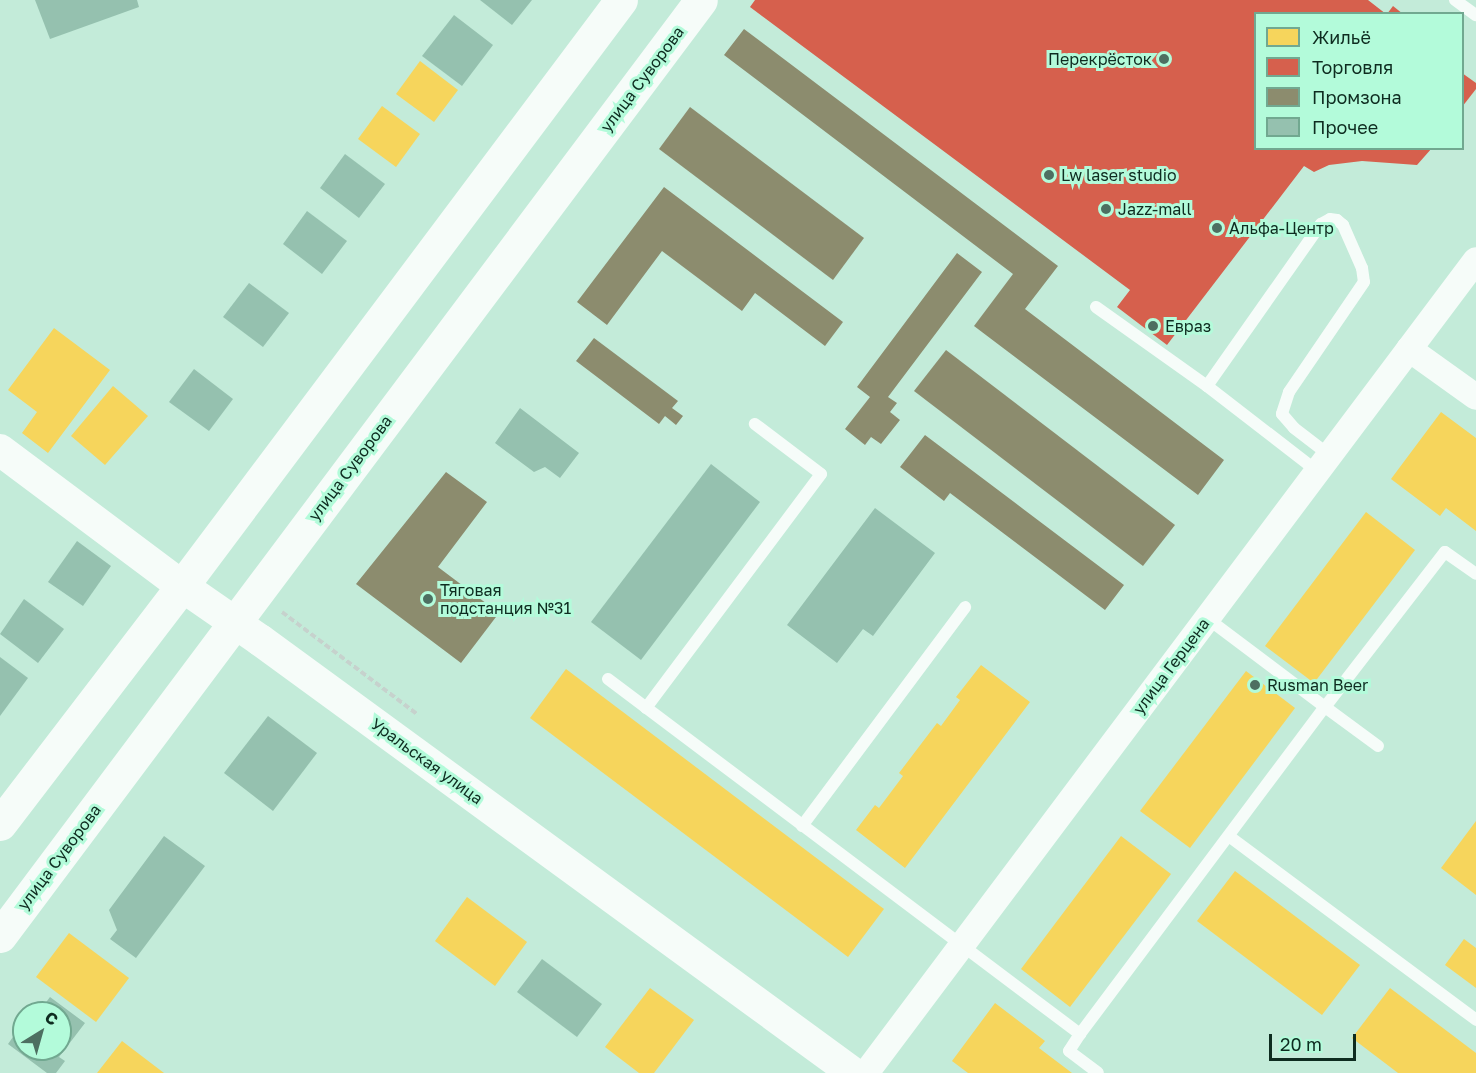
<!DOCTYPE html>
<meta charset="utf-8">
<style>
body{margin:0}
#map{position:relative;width:1476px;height:1073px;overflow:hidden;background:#c3ebd9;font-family:"Golos Text",sans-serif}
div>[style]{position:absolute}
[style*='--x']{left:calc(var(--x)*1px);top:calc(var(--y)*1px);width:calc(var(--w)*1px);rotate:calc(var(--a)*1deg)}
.homes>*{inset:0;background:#f6d55c}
.shops>*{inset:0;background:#d6604d}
.industry>*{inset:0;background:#8c8c6e}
.building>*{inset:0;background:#95c1af}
.path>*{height:4px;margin-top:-2px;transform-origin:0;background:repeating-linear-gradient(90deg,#c6d2cd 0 6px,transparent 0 9px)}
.service>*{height:12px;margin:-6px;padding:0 6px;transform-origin:6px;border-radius:6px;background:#f6fcf9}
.minor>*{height:26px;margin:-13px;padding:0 13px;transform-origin:13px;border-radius:13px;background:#f6fcf9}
.tertiary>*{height:32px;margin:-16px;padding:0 16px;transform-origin:16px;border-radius:16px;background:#f6fcf9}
.secondary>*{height:33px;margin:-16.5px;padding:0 16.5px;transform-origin:16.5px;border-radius:16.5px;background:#f6fcf9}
.dots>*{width:16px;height:16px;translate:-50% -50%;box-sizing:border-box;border:3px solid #b3fbda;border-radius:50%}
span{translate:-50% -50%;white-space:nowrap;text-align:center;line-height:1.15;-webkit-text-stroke:6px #b3fbda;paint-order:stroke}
.poi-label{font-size:16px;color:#0e2c20}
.right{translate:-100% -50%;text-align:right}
.left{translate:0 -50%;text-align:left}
.street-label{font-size:16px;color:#0e2c20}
.legend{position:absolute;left:1254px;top:12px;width:210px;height:138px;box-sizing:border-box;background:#b3fbda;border:2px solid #71a890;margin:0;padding:8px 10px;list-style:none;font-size:18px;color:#0e2c20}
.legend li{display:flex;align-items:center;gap:12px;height:30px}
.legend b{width:30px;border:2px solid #71a890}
.north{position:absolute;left:12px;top:1001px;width:60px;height:60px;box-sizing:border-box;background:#b3fbda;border:2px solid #71a890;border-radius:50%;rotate:37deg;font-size:16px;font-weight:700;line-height:24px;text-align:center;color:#0e2c20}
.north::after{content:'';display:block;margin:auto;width:21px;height:27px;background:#4d6f61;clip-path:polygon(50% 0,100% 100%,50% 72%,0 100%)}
.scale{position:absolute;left:1269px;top:1034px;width:87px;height:27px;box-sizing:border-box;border:3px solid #0e2c20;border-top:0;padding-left:8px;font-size:18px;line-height:21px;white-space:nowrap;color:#0e2c20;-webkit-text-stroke:4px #b3fbda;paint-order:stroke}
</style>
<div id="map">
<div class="homes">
<div style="clip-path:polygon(420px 61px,458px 90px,434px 122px,396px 94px)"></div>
<div style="clip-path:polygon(382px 106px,420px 134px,396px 167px,358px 139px)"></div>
<div style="clip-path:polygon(54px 328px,110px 370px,48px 453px,22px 433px,37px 412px,8px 390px)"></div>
<div style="clip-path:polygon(113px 386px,148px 416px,105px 465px,71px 436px)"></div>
<div style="clip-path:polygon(1441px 412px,1476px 438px,1476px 531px,1446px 508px,1440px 516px,1391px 479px)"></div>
<div style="clip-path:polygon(1366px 512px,1415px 550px,1314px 683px,1265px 646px)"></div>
<div style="clip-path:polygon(981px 665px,1030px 702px,905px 868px,856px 830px,875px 805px,879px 808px,903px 776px,899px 773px,937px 723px,941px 726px,960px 700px,956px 697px)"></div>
<div style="clip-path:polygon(566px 669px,884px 909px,848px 957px,530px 718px)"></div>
<div style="clip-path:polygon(1246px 671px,1295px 708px,1190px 848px,1140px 811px)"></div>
<div style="clip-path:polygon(1476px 821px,1476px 895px,1441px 868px)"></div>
<div style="clip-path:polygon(1121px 836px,1171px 874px,1070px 1007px,1021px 969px)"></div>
<div style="clip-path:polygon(1235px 871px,1360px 965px,1322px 1015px,1197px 921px)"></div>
<div style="clip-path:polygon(467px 897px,527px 942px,495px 986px,435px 941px)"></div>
<div style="clip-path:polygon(69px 933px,129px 978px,96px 1022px,36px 977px)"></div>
<div style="clip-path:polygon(1464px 939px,1476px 948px,1476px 988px,1445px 965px)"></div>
<div style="clip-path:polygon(650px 988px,694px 1020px,654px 1073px,639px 1073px,605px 1047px)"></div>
<div style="clip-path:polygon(1390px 988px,1476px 1053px,1476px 1073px,1398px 1073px,1352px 1038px)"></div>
<div style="clip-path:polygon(995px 1003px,1045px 1041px,1039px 1048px,1072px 1073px,968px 1073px,952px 1061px)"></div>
<div style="clip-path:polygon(122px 1041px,164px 1073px,97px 1073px)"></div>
</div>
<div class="shops">
<div style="clip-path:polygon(755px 0,1368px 0,1386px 14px,1256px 14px,1256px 148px,1432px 148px,1417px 165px,1362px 161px,1329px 165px,1314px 172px,1304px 166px,1167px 345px,1117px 307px,1130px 290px,750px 7px)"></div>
<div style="clip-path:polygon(1393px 6px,1403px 14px,1387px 14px)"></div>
<div style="clip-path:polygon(1462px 73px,1476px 83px,1476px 89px,1462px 107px)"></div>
</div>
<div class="industry">
<div style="clip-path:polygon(744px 29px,1058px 266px,1025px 309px,1224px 460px,1198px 495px,974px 326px,1013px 274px,724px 55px)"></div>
<div style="clip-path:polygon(690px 107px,864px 238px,833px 280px,659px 149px)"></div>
<div style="clip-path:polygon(664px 187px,843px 322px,825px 346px,755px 293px,742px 311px,662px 251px,607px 325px,577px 302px)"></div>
<div style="clip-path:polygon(957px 253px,982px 272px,888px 397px,897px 403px,890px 412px,900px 420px,881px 444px,871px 437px,865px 445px,845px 429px,870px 397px,857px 387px)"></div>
<div style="clip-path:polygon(594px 338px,678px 401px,672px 408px,683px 416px,676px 425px,665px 416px,659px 424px,576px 361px)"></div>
<div style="clip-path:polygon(946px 350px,1175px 525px,1143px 566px,914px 391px)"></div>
<div style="clip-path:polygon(925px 435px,1124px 585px,1105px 610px,950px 493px,944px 501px,900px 467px)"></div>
<div style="clip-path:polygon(446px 472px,487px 502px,438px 567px,499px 613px,461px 663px,356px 584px)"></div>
</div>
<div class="building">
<div style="clip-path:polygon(35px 0,137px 0,139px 7px,50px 39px)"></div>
<div style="clip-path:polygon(480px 0,532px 0,512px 25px)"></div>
<div style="clip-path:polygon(454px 15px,493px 45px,462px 86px,422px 56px)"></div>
<div style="clip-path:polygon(345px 154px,385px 184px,359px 218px,320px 188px)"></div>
<div style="clip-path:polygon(307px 211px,347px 241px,322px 274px,283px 244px)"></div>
<div style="clip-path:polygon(249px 283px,289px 313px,263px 347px,223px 317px)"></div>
<div style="clip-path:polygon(194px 369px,233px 399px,209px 431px,169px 402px)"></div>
<div style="clip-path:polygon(520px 408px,579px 453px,560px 478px,545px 467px,534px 472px,495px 443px)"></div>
<div style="clip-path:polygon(711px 464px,760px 502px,641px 660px,591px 622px)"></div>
<div style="clip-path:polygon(875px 508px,935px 553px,873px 636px,863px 629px,837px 663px,787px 625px)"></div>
<div style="clip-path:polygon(77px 541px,111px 566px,83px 606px,48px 582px)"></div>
<div style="clip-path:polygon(24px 599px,64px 629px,38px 663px,0 634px)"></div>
<div style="clip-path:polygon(0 657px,28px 678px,0 716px)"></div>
<div style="clip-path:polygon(268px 716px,317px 753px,273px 811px,224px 773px)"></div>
<div style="clip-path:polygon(164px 836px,205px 866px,136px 958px,110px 939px,117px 930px,109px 910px)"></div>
<div style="clip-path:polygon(542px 959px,602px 1004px,577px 1037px,517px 992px)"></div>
<div style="clip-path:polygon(50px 997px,85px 1023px,59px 1057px,65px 1061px,56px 1073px,47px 1073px,8px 1044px,20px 1027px,24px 1031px,24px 1049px,60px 1049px,60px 1013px,38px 1013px)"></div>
</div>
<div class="path">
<div style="--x:282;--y:612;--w:169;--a:37.1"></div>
</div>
<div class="service">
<div style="--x:1455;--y:0;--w:26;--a:36"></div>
<div style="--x:1096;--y:307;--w:136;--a:35.4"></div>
<div style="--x:1207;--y:386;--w:139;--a:37.7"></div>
<div style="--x:1207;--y:386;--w:198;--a:-54.9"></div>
<div style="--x:1321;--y:224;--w:10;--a:-29"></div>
<div style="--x:1330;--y:219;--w:7;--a:8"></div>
<div style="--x:1337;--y:220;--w:8;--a:40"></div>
<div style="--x:1343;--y:225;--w:47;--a:66.2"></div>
<div style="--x:1362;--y:268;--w:14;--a:82"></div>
<div style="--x:1364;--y:282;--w:133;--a:124.3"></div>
<div style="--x:1289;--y:392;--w:23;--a:108"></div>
<div style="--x:1282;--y:414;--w:18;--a:49"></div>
<div style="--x:1294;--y:428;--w:44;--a:37.6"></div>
<div style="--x:608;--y:679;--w:591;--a:36.95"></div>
<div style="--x:1080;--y:1034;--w:20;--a:123"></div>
<div style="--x:1069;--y:1051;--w:36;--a:37"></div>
<div style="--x:646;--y:708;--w:292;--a:-53.2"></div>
<div style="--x:821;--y:474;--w:83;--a:-142.9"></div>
<div style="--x:1378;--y:746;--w:66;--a:-143.7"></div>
<div style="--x:1325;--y:707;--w:196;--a:-52.3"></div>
<div style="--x:1445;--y:552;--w:38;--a:35"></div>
<div style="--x:802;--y:826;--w:273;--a:-53.3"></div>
<div style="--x:1230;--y:837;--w:307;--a:36.6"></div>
<div style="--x:1080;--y:1034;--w:409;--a:-53.2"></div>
<div style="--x:1325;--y:707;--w:148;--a:-143"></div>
</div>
<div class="minor">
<div style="--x:1409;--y:349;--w:82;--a:35.6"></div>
<div style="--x:866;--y:1073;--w:1016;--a:-53.12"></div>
</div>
<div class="tertiary">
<div style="--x:0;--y:450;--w:227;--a:36.8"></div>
<div style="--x:182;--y:586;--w:95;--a:34.7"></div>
<div style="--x:260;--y:640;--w:734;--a:36.14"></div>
</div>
<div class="secondary">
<div style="--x:0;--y:824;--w:300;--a:-52.6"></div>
<div style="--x:182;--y:586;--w:732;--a:-53.16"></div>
<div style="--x:0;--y:936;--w:1169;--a:-53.17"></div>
</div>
<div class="dots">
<div style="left:1164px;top:59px;background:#4d6f61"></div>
<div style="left:1049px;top:175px;background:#4d6f61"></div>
<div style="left:1106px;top:209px;background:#4d6f61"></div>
<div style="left:1217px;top:228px;background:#4d6f61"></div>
<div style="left:1153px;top:326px;background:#4d6f61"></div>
<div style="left:428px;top:599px;background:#4d6f61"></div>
<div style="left:1255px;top:685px;background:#4d6f61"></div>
</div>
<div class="poi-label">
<span class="right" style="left:1152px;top:59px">Перекрёсток</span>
<span class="left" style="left:1061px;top:175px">Lw laser studio</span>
<span class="left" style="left:1118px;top:209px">Jazz-mall</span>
<span class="left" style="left:1229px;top:228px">Альфа-Центр</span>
<span class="left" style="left:1165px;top:326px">Евраз</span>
<span class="left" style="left:440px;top:599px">Тяговая<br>подстанция №31</span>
<span class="left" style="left:1267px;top:685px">Rusman Beer</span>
</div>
<div class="street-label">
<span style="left:642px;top:79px;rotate:-53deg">улица Суворова</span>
<span style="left:350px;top:468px;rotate:-53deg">улица Суворова</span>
<span style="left:1171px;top:666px;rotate:-53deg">улица Герцена</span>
<span style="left:427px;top:761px;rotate:36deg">Уральская улица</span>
<span style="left:59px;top:857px;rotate:-53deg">улица Суворова</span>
</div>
<ul class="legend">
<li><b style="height:16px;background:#f6d55c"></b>Жильё</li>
<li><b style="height:16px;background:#d6604d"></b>Торговля</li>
<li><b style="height:16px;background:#8c8c6e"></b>Промзона</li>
<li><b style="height:16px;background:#95c1af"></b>Прочее</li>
</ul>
<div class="north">С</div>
<div class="scale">20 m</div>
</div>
